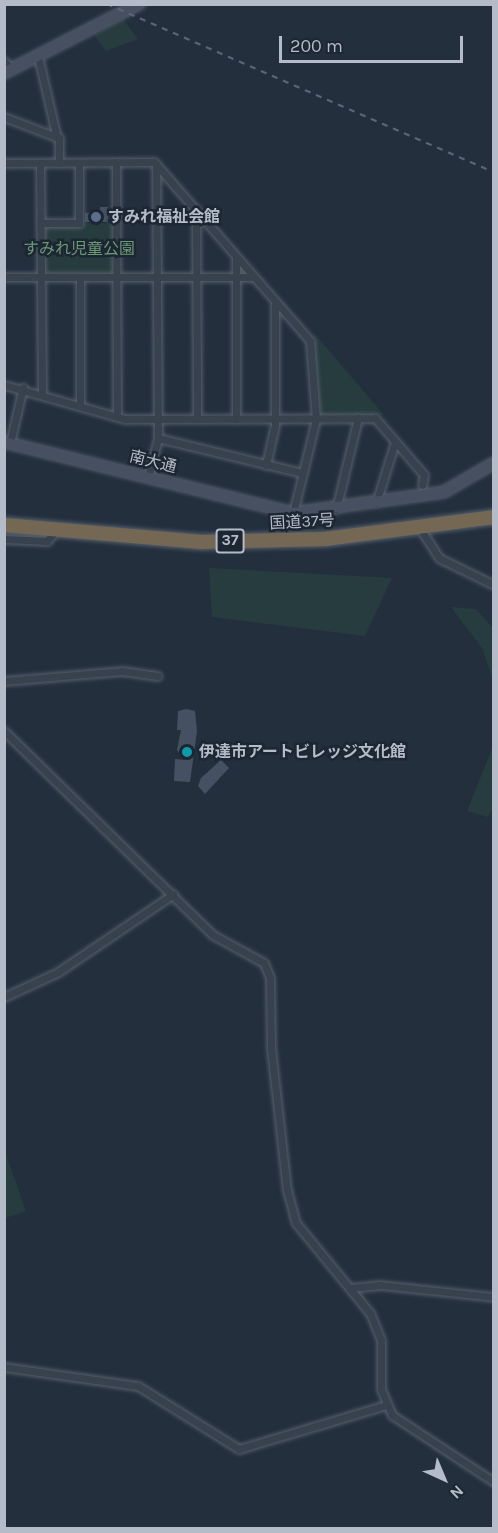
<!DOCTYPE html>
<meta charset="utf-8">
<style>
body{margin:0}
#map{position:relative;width:498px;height:1533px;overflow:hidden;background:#242f3e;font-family:Karla,"Noto Sans JP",sans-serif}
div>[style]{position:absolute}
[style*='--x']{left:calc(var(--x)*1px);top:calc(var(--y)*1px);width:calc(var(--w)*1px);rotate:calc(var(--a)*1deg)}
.green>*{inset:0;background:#263c3f}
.building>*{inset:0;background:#455162}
.roads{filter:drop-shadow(0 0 2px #565f6c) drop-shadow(0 0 2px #565f6c)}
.street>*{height:7px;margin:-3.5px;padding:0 3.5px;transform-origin:3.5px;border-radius:3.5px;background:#38414e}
.secondary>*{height:10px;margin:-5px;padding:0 5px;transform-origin:5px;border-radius:5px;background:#465061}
.highway>*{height:14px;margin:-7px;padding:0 7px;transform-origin:7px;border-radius:7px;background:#746855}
.rail>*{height:1.5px;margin-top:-0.75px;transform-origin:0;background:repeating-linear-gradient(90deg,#5a6575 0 6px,transparent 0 12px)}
.dots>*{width:16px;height:16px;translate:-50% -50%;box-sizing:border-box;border:3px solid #1d2633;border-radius:50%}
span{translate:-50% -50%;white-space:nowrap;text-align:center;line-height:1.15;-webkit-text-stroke:5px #1d2633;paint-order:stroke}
.shield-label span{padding:2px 4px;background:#1d2633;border:2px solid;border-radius:4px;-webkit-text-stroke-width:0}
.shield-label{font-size:15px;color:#b4bcc9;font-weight:700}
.poi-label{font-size:16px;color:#b4bcc9;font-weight:700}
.left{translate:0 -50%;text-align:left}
.park-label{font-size:16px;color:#6b9a76}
.street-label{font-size:16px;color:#b4bcc9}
.frame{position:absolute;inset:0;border:6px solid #b4bcc9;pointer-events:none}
.north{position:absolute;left:414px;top:1449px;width:60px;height:60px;-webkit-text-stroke:4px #1d2633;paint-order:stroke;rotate:136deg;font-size:16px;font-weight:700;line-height:24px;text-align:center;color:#b4bcc9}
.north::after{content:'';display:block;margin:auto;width:21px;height:27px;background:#b4bcc9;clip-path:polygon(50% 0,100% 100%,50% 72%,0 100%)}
.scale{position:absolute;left:279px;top:36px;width:184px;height:27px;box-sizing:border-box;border:3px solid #b4bcc9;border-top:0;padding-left:8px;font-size:18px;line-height:21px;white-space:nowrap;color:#b4bcc9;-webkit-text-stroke:4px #1d2633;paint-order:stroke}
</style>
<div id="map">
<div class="green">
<div style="clip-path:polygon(123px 19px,138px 39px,106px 51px,94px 35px)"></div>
<div style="clip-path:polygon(114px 223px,113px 274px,43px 273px,44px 224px)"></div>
<div style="clip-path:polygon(314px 333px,384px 415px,321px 415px)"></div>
<div style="clip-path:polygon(209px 568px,210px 568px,392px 578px,365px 636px,212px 617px)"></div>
<div style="clip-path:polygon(451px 607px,476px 609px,493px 628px,493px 680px,482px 648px)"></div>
<div style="clip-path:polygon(493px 746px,493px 807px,488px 817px,467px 811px)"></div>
<div style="clip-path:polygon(4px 1149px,26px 1211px,5px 1218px,4px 1218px)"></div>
</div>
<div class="building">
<div style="clip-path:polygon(100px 207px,108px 207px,108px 222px,85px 222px,85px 213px,100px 212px)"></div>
<div style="clip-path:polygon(186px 709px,195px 711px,197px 731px,190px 782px,174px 781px,175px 759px,185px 760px,177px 750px,181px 730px,177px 730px,178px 711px)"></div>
<div style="clip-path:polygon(221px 760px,229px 768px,205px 794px,198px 786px,201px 778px)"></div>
</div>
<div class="roads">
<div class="street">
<div style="--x:38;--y:56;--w:84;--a:77"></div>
<div style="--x:4;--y:61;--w:12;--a:48"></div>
<div style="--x:4;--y:117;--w:59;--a:20.9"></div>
<div style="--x:59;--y:138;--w:25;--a:90"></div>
<div style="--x:116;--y:162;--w:255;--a:89.8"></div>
<div style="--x:4;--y:163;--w:150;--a:-0.4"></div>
<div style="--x:154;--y:162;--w:237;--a:48.9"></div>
<div style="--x:310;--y:341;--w:78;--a:85.6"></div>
<div style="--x:316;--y:419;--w:97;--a:103.7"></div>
<div style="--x:40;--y:163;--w:230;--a:89.5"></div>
<div style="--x:196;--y:210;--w:209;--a:89.7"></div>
<div style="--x:41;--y:223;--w:38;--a:0"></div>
<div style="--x:79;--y:223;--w:60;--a:-90"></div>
<div style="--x:236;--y:257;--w:162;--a:90"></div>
<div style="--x:4;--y:277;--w:249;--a:0"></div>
<div style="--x:80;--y:277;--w:129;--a:90"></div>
<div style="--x:4;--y:385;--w:126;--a:15.7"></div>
<div style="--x:125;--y:419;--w:250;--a:-0.2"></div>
<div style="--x:375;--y:418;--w:75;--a:49.3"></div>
<div style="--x:424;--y:475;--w:10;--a:101"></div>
<div style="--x:158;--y:438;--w:149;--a:13.6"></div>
<div style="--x:10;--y:443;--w:57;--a:-76.9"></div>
<div style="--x:266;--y:465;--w:41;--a:-77.3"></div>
<div style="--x:275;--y:425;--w:122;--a:-90"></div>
<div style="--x:148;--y:477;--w:40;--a:-75.6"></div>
<div style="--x:158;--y:438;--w:274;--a:-90.4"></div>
<div style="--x:376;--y:503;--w:64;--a:-72.7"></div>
<div style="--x:336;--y:509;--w:94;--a:-76.4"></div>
<div style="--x:419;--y:527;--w:37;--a:57"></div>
<div style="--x:439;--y:558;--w:61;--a:26.1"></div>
<div style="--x:4;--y:539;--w:43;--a:2.7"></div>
<div style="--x:47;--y:541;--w:16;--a:-50"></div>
<div style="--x:4;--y:681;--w:118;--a:-4.8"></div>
<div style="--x:122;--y:671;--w:36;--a:8"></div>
<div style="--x:4;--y:731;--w:292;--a:44.3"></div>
<div style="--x:213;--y:935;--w:58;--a:28.8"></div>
<div style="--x:264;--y:963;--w:16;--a:68"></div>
<div style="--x:270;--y:978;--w:70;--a:89.2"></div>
<div style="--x:271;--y:1048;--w:143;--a:83.6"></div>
<div style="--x:287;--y:1190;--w:34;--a:75"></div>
<div style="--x:296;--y:1223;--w:117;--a:50.6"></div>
<div style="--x:370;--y:1313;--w:29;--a:68"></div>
<div style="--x:381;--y:1340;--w:49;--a:90"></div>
<div style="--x:381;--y:1389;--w:28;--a:67"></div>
<div style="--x:392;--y:1415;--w:122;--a:33.3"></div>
<div style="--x:4;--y:997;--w:60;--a:-24.8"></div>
<div style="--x:58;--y:972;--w:139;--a:-34.1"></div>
<div style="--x:351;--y:1288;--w:29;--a:-6"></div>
<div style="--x:380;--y:1285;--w:115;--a:6"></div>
<div style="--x:4;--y:1367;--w:135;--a:8.1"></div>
<div style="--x:138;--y:1386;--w:119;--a:32"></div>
<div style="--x:239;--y:1449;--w:153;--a:-16.7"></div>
</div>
<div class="secondary">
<div style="--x:4;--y:73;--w:152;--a:-27.1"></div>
<div style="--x:4;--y:442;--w:298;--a:13.8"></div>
<div style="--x:293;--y:513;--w:152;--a:-7.9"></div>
<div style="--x:444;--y:492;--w:58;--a:-30.1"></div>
</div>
<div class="highway">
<div style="--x:4;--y:525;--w:198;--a:4.9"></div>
<div style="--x:201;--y:542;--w:124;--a:-1.4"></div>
<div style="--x:325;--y:539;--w:170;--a:-7.4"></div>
</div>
</div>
<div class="rail">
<div style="--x:107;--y:4;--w:422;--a:23.5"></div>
</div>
<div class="dots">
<div style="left:96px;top:217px;background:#5c6f8a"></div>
<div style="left:187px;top:752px;background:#0f9aa8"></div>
</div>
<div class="shield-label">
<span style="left:230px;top:541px">37</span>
</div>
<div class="poi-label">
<span class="left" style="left:108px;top:217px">すみれ福祉会館</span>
<span class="left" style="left:199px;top:752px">伊達市アートビレッジ文化館</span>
</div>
<div class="park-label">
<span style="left:79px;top:249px">すみれ児童公園</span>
</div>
<div class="street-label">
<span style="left:153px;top:462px;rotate:14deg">南大通</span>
<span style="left:302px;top:522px;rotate:-3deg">国道37号</span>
</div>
<div class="frame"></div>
<div class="north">N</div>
<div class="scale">200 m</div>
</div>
